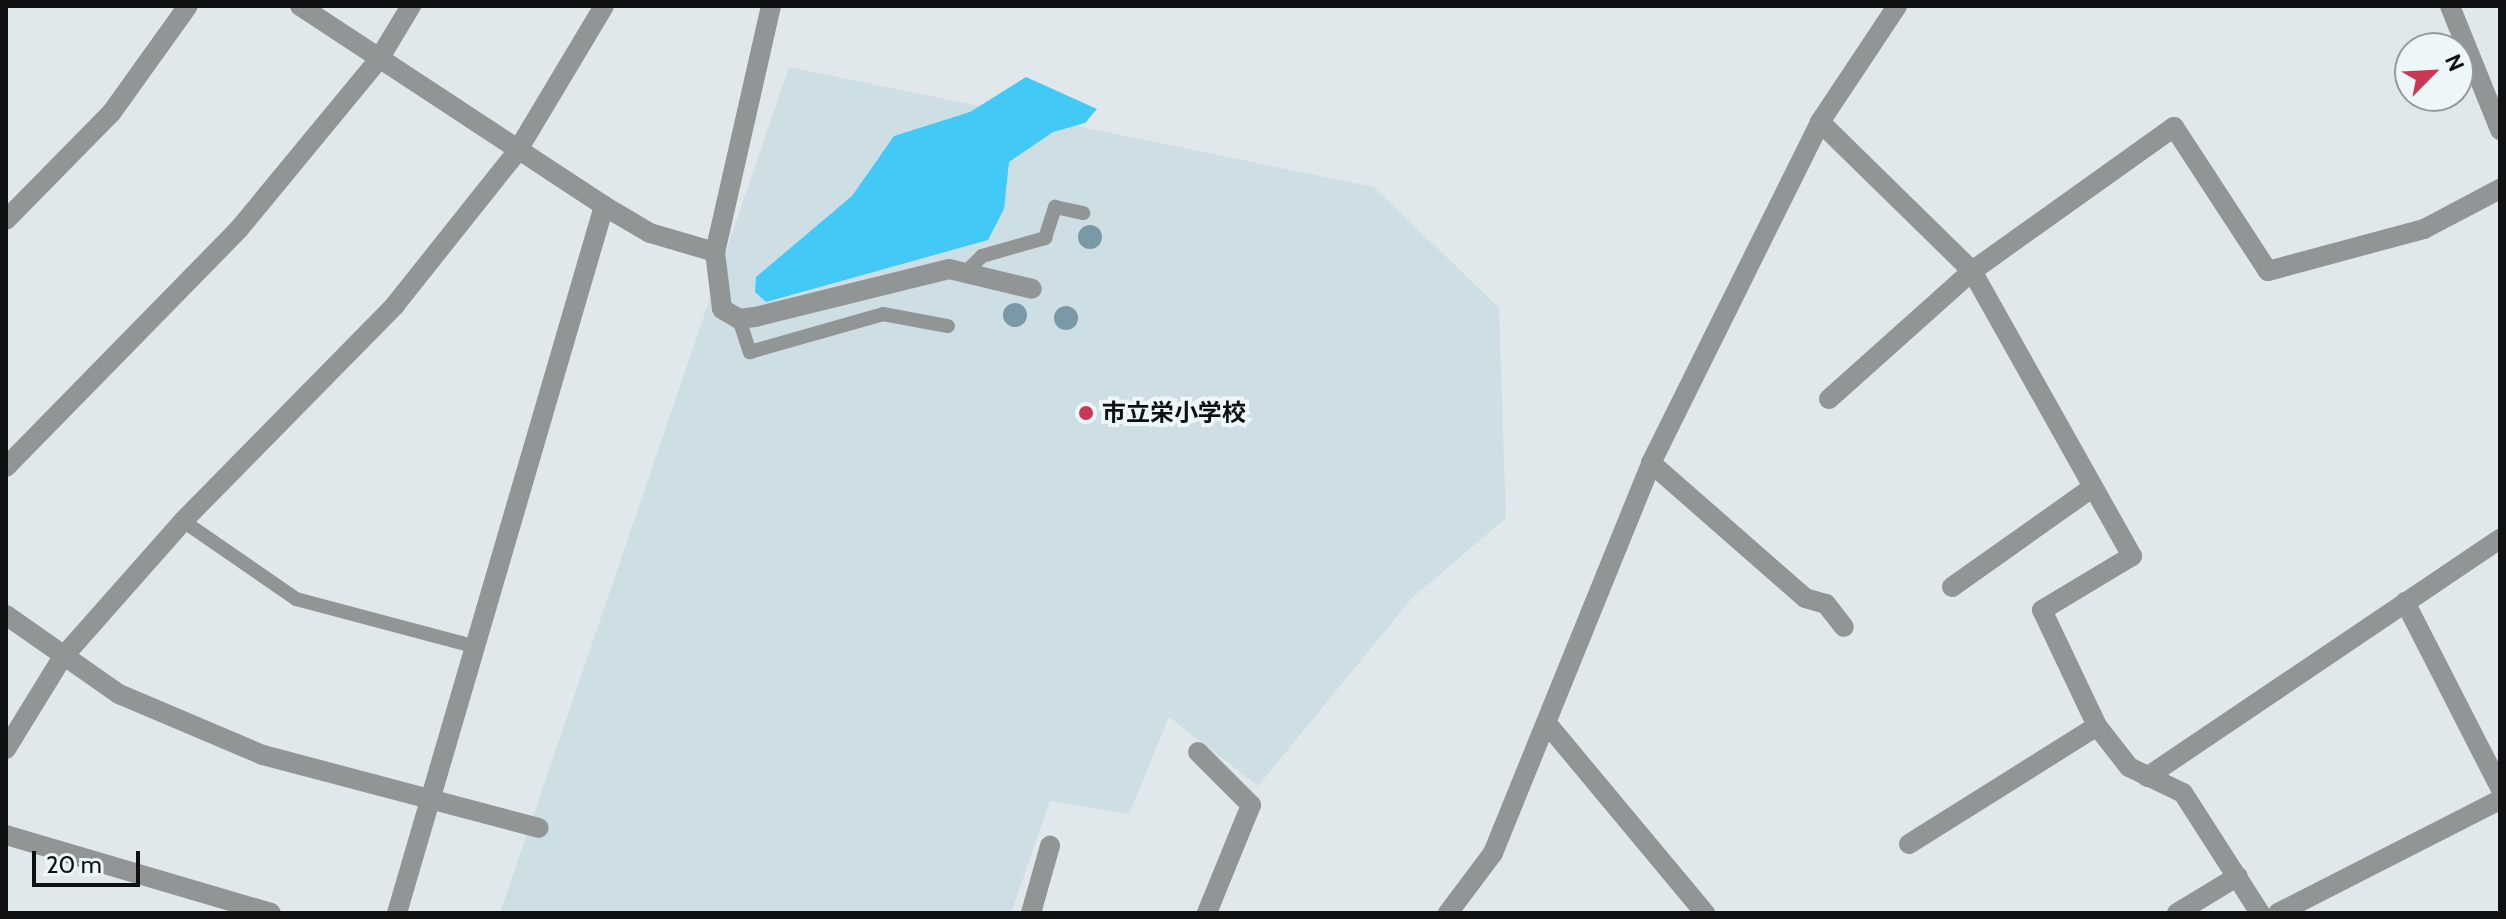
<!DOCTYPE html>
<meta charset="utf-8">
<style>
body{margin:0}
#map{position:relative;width:2506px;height:919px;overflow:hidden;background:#e0e8ec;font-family:Cabin,"Noto Sans JP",sans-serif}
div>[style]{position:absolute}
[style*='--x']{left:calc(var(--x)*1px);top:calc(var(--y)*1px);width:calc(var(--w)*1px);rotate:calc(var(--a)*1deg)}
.built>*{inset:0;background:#cedee5}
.forest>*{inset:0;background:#43c9f6}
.service>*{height:14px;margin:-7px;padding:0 7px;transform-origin:7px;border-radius:7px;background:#929596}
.minor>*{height:20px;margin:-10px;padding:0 10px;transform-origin:10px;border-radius:10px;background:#929596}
.tertiary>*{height:20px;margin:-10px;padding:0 10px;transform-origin:10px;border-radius:10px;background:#929596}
.trees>*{width:24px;height:24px;margin:-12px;border-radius:50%;background:#7999a6}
.dots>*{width:22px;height:22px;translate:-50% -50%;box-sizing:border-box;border:4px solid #edf6f9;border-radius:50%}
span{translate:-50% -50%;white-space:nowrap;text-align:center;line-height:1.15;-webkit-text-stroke:8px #edf6f9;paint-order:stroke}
.poi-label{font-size:24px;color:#0e1011;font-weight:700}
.left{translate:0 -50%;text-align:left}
.frame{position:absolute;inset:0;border:8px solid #0e1011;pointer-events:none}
.north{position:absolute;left:2394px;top:32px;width:80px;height:80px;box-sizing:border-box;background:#edf6f9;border:2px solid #949a9c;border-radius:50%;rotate:66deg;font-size:22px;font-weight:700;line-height:32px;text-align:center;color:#0e1011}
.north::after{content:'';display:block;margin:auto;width:28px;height:36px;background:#c93852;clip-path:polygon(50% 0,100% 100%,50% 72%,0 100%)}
.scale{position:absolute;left:32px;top:851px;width:108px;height:36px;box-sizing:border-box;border:4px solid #0e1011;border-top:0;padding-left:10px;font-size:24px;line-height:28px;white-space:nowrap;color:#0e1011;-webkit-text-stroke:6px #edf6f9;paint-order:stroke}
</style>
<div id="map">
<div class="built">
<div style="clip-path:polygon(789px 67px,1374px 187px,1499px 308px,1506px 518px,1412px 598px,1258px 786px,1169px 717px,1129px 814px,1050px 801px,1011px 913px,500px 913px)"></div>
</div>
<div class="forest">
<div style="clip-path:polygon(1026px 77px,1097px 109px,1085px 123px,1053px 132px,1009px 162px,1004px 209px,988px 240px,766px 302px,755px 292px,756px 277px,852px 196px,894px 136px,970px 112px)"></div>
</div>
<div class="service">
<div style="--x:965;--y:273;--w:24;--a:-45"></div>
<div style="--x:982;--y:256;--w:66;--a:-15.9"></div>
<div style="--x:1045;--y:238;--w:33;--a:-72"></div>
<div style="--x:1055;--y:207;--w:29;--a:12"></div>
<div style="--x:739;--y:319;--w:35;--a:72"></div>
<div style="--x:750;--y:352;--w:138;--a:-15.9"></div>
<div style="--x:883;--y:314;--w:66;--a:10.5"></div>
<div style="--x:183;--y:521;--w:137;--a:34.6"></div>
<div style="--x:296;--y:599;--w:187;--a:14.9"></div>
</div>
<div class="minor">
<div style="--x:300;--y:6;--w:364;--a:33.3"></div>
<div style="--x:604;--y:206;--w:53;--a:30.4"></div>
<div style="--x:650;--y:233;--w:68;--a:16.3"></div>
<div style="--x:771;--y:6;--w:252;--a:102.8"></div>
<div style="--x:715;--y:252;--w:57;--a:83"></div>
<div style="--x:722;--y:309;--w:20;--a:30"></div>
<div style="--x:739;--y:319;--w:16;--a:-7"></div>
<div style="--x:755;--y:317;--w:200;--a:-13.9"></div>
<div style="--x:949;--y:269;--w:85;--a:13.5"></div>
<div style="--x:2450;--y:6;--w:134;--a:68"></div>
<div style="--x:1820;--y:122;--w:213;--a:44.4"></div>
<div style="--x:1972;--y:271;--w:327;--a:60.7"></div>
<div style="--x:2132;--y:556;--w:105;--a:149"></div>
<div style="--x:2042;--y:610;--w:128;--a:64.6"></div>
<div style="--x:2097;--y:726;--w:52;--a:52"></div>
<div style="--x:2129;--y:767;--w:60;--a:25.7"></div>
<div style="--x:2183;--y:793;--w:143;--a:57.3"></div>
<div style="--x:1829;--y:399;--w:192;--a:-41.8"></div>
<div style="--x:1972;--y:271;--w:248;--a:-35.5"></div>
<div style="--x:2174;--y:127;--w:172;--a:56.9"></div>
<div style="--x:2268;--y:271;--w:162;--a:-15.1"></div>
<div style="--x:2424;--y:229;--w:86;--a:-27.8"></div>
<div style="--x:1651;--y:463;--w:205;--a:41.2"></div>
<div style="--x:1805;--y:598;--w:22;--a:16"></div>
<div style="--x:1826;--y:604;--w:29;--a:52"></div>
<div style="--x:6;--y:467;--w:333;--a:-45.6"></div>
<div style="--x:239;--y:229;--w:220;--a:-50.5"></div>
<div style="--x:379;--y:59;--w:62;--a:-58.9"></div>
<div style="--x:1952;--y:587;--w:173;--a:-35.3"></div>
<div style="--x:2405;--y:602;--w:209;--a:62.9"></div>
<div style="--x:6;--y:615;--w:138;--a:35"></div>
<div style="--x:119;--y:694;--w:156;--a:23"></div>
<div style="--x:263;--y:755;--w:285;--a:14.8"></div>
<div style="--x:1549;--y:726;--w:244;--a:50.2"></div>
<div style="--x:6;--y:749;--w:107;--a:-58.4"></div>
<div style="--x:62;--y:658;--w:183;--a:-48.5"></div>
<div style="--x:183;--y:521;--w:303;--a:-45.5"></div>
<div style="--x:395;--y:305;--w:194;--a:-51.5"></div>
<div style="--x:516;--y:153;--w:171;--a:-59.1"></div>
<div style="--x:1198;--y:752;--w:75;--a:45"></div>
<div style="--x:1251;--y:805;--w:117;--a:112.2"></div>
<div style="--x:2147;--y:777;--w:426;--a:-34"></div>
<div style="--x:6;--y:835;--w:276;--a:16.4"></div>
<div style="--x:1909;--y:844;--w:222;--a:-32.1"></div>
<div style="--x:397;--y:913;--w:737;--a:-73.68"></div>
<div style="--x:1031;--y:913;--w:70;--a:-74.2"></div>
<div style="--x:1448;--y:913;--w:75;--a:-53.1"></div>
<div style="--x:1493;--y:853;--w:421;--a:-67.9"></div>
<div style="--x:1651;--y:463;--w:381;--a:-63.6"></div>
<div style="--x:1820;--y:122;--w:139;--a:-56.4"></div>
<div style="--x:2177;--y:913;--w:71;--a:-31.2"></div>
<div style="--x:2278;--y:913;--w:249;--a:-27"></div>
</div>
<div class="tertiary">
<div style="--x:6;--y:220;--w:151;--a:-45.5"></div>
<div style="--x:112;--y:112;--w:130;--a:-54.4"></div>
</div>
<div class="trees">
<div style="left:1090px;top:237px"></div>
<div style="left:1015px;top:315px"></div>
<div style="left:1066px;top:318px"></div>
</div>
<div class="dots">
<div style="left:1086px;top:413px;background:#c93852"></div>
</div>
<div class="poi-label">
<span class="left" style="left:1102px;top:413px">市立栄小学校</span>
</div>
<div class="frame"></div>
<div class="north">N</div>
<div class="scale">20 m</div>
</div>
